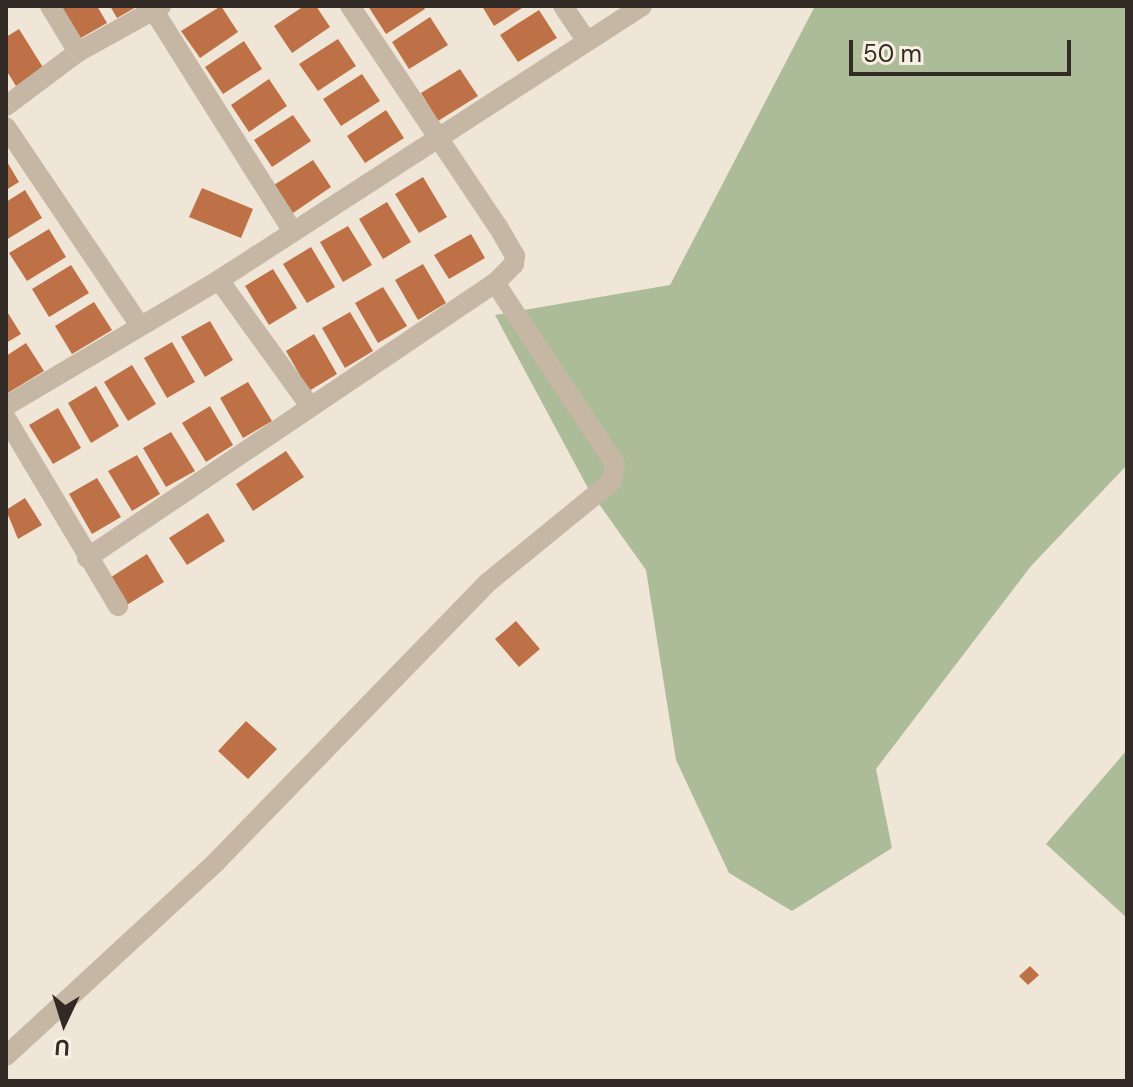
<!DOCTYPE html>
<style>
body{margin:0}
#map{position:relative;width:1133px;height:1087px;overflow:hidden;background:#efe6d7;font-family:"DM Sans",sans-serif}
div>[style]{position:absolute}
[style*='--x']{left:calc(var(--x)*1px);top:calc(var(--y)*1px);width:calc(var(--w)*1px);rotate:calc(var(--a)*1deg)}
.green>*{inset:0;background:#acbc99}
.building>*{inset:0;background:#be7146}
.minor>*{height:20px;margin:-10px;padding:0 10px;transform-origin:10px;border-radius:10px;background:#c6b7a4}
span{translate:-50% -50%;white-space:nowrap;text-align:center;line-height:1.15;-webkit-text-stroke:6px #f7f0e3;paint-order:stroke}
.frame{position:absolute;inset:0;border:8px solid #322b25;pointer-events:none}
.north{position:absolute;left:24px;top:983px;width:80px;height:80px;-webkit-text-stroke:6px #f7f0e3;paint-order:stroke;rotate:184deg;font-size:22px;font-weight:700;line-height:32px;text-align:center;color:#322b25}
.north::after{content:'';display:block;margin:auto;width:28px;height:36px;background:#322b25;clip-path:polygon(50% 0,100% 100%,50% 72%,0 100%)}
.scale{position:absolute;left:849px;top:40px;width:222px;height:36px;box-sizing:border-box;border:4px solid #322b25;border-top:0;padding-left:10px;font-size:24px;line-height:28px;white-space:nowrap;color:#322b25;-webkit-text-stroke:6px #f7f0e3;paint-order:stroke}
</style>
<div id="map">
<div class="green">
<div style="clip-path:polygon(815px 6px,1127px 6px,1127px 465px,1031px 566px,876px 769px,892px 848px,792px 911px,729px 873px,676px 760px,646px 570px,589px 490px,495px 315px,670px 285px)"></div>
<div style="clip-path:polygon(1127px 750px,1127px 918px,1046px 844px)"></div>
</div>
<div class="building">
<div style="clip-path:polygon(60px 6px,97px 6px,107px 23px,79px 39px)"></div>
<div style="clip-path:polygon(110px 6px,138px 6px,117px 18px)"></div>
<div style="clip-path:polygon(221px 6px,238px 32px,200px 58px,181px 31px)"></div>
<div style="clip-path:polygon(304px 6px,316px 6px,330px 27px,292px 53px,274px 26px)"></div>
<div style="clip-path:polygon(368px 6px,423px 6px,425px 9px,386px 34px)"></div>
<div style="clip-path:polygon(482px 6px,525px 6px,494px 26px)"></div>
<div style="clip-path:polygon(539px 10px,557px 38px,518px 62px,500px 35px)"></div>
<div style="clip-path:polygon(430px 17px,448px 45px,409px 69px,392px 42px)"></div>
<div style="clip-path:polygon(19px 29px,44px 69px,16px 86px,6px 70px,6px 37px)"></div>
<div style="clip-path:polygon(338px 39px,356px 66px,318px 91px,299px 64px)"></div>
<div style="clip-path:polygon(244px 41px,262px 69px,223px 94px,205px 67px)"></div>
<div style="clip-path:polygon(460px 69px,478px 96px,438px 121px,421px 93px)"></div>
<div style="clip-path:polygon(362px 74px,380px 101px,341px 126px,323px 99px)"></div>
<div style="clip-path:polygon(269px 79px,287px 106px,249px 132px,231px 105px)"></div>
<div style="clip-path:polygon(386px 110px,404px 138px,365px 163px,347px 136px)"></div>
<div style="clip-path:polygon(293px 115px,311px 141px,272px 167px,254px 140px)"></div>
<div style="clip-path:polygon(6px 160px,19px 182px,6px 190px)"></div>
<div style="clip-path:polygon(313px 160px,331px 187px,293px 213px,274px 185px)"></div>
<div style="clip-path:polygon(423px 177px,447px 217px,419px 233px,395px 194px)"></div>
<div style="clip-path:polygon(202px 188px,253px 209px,241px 238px,189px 217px)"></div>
<div style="clip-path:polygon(25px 190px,42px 218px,6px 240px,6px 202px)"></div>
<div style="clip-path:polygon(387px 202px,411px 242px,383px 259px,359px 219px)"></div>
<div style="clip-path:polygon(348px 226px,372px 265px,343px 282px,320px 242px)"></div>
<div style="clip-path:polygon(49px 229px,66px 257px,27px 281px,9px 253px)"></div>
<div style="clip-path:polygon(471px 234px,485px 258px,449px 279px,434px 255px)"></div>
<div style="clip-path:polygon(311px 247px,335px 287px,307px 303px,283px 264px)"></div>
<div style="clip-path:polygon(423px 264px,446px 303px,418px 320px,395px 280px)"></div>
<div style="clip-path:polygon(71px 265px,89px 293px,49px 317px,32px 289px)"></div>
<div style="clip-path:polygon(273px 269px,297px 308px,269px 325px,245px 286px)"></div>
<div style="clip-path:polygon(383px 287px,407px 326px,378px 343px,355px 303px)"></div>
<div style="clip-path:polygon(94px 302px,112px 330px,72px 354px,55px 326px)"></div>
<div style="clip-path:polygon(6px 310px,21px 334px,6px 343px)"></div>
<div style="clip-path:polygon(350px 312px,373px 351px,345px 368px,322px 328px)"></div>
<div style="clip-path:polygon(210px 321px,233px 360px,205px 377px,181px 337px)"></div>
<div style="clip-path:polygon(314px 334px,337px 374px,309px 391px,286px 351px)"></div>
<div style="clip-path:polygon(172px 342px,195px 382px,167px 398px,144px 358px)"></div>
<div style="clip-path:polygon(26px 343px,44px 371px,6px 394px,6px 356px)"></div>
<div style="clip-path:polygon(132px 365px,156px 404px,128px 421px,104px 382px)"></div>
<div style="clip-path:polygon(248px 382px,272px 421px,243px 438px,220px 398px)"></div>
<div style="clip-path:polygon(96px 386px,119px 426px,91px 443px,68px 403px)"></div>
<div style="clip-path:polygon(210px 406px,233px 445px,206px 462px,182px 423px)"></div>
<div style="clip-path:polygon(58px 408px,81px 448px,53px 464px,29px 425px)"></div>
<div style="clip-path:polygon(171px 432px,195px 471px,166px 487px,143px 448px)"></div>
<div style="clip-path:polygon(286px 451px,304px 477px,253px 511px,236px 484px)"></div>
<div style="clip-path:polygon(137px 455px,160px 494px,132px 511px,108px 471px)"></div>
<div style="clip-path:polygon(97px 478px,121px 517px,92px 534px,69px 494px)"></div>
<div style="clip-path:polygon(25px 498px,42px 525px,18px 539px,6px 510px)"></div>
<div style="clip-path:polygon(208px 513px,225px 541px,187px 565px,169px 538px)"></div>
<div style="clip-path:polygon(147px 554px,164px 582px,125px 606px,108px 579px)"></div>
<div style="clip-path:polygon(516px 621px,540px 649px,519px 667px,495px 639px)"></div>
<div style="clip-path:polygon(246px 721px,277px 749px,248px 779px,218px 751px)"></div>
<div style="clip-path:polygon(1030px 966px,1039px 975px,1028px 985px,1019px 976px)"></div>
</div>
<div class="minor">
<div style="--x:50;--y:6;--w:54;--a:58.7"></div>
<div style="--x:563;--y:6;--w:41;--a:55.9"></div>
<div style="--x:154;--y:11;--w:261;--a:57.8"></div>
<div style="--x:6;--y:106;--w:90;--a:-36.9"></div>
<div style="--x:78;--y:52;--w:95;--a:-29"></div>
<div style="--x:6;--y:127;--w:240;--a:56"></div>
<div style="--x:219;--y:280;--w:154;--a:54.2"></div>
<div style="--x:6;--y:406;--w:247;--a:-30.6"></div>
<div style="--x:219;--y:280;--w:504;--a:-32.93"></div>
<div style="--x:6;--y:418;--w:219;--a:59.2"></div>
<div style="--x:87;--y:558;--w:492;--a:-34"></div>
<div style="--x:495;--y:283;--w:27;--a:-45"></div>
<div style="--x:514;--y:264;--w:8;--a:-83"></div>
<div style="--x:515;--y:256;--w:34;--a:-120"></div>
<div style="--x:498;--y:227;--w:266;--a:-123.8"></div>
<div style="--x:6;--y:1056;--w:287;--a:-42.7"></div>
<div style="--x:217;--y:861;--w:386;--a:-45.8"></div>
<div style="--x:486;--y:584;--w:161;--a:-39.2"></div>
<div style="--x:611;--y:482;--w:18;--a:-77"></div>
<div style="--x:615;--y:464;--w:217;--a:-123.5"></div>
</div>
<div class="frame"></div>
<div class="north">U</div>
<div class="scale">50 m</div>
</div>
